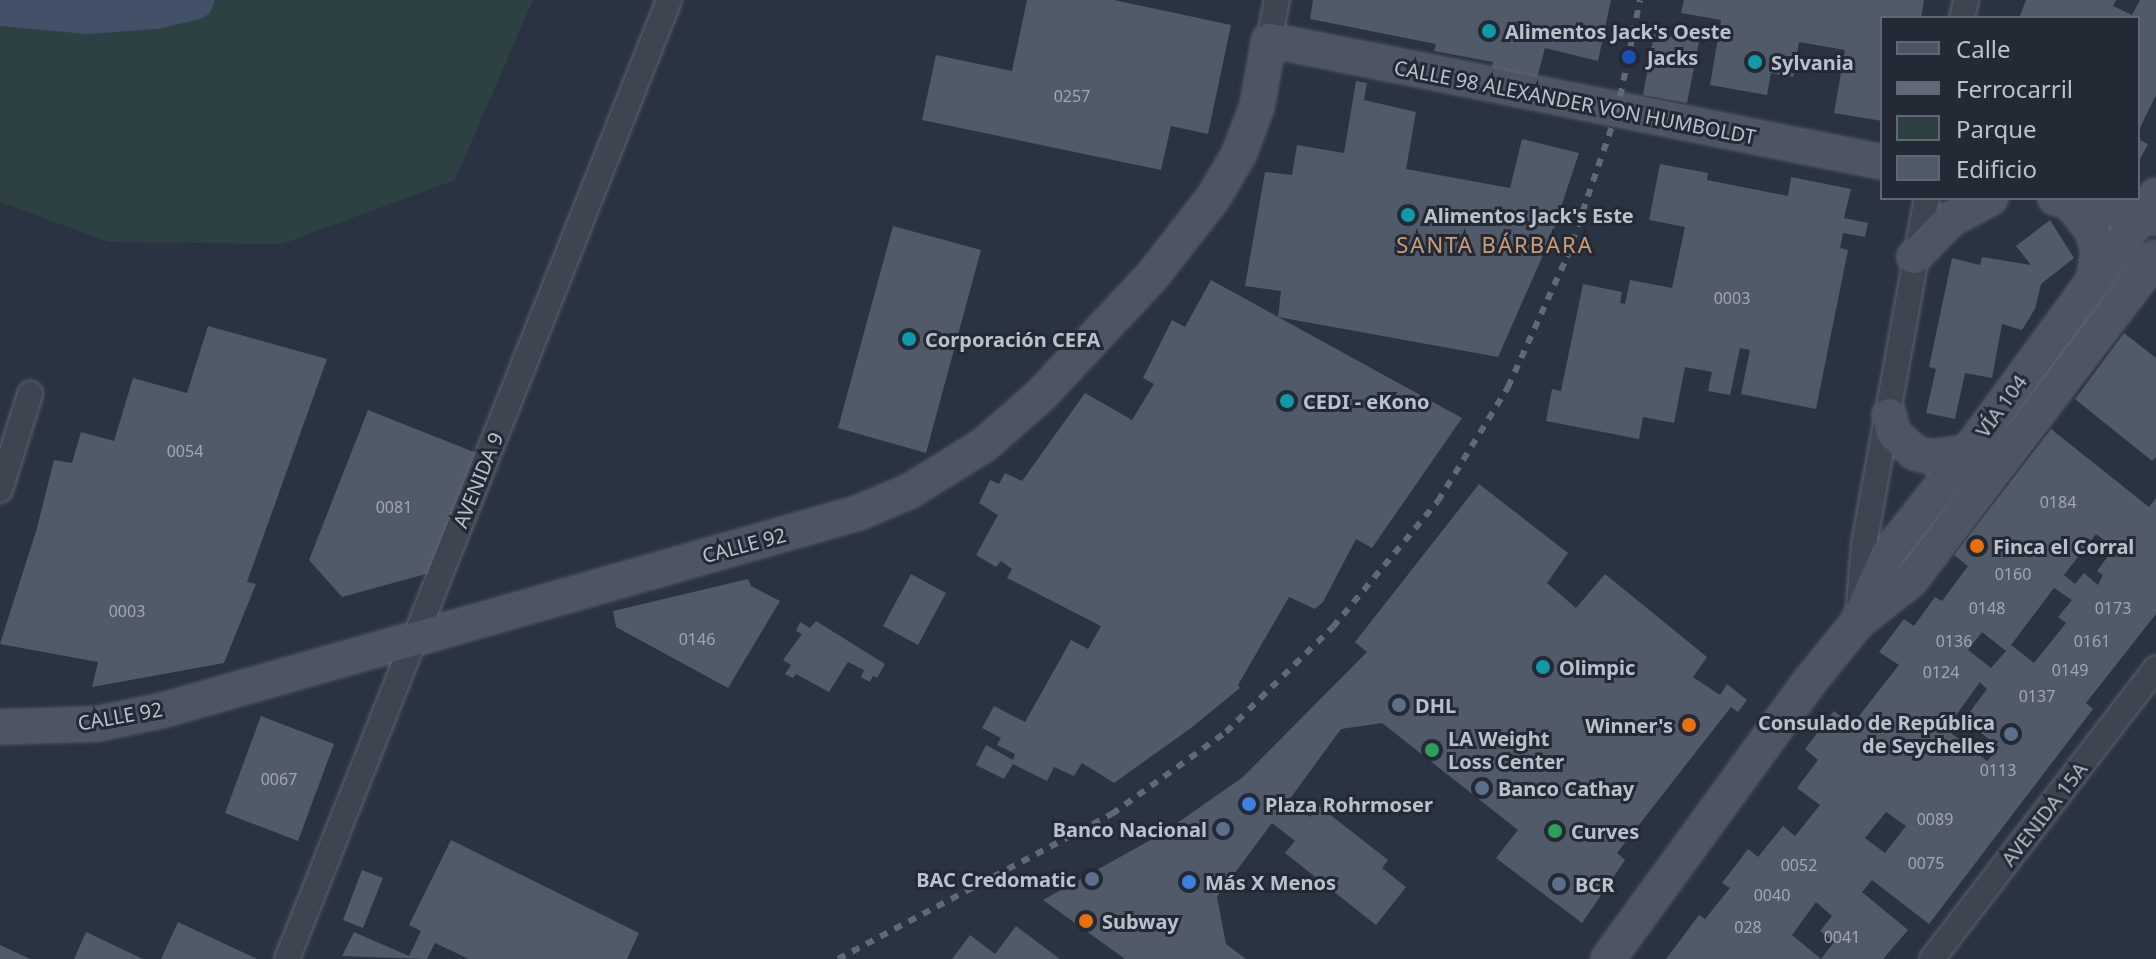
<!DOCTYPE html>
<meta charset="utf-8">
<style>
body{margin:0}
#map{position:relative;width:2156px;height:959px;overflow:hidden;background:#2a3341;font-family:"Noto Sans",sans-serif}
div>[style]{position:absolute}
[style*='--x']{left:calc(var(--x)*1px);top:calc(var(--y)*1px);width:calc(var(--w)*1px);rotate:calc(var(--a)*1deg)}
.green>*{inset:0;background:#2d4143}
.river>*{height:40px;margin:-20px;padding:0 20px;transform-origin:20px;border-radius:20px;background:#425068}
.building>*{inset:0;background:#515a69}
.roads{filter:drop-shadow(0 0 2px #5c636e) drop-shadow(0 0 2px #5c636e)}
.street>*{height:24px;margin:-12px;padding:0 12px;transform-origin:12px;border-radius:12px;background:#3e4551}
.secondary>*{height:32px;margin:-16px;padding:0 16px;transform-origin:16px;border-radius:16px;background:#4d5463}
.rail>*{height:6px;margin-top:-3px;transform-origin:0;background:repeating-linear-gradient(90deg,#616977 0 8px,transparent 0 16px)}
.dots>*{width:22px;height:22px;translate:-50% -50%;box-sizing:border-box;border:4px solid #232a36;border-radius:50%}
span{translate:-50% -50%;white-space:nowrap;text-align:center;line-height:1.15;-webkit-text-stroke:6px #232a36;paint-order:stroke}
.number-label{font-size:16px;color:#a0a7b2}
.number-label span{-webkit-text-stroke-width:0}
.poi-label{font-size:20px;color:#bbc1cb;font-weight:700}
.left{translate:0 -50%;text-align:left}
.right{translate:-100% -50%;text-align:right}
.street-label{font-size:20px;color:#bbc1cb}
.neighbourhood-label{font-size:22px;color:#cc9d75;letter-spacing:2px}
.legend{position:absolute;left:1880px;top:16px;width:260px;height:184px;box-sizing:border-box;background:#232a36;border:2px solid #606672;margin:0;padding:10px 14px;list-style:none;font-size:24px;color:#bbc1cb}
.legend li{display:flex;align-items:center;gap:16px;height:40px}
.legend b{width:40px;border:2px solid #606672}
</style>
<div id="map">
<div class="green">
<div style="clip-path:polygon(0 0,533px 0,455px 180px,282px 244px,109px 242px,0 202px)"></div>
</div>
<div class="river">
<div style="--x:0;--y:6;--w:86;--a:5.3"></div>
<div style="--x:86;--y:14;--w:69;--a:-4.1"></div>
<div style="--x:155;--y:9;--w:40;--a:-13"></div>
</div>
<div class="building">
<div style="clip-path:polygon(1027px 0,1114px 0,1231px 25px,1208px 134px,1171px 126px,1161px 170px,922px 120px,936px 55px,1012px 71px)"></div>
<div style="clip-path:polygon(1313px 0,1611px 0,1598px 61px,1545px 48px,1537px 78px,1491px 69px,1493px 62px,1434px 51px,1436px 44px,1310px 19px)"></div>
<div style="clip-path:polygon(1684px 0,1924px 0,1921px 18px,1882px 18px,1882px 121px,1834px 113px,1845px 50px,1799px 42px,1793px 77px,1771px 73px,1767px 95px,1710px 85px,1721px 20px,1681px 13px)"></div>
<div style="clip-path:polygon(2026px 0,2116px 0,2113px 6px,2132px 15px,2140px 0,2156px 0,2156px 95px,2138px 132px,2138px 18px,2019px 18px)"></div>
<div style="clip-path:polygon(1654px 34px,1699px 42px,1687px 103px,1643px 95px)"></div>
<div style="clip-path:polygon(1356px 81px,1367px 83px,1364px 100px,1416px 112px,1406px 169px,1510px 188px,1522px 139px,1579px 153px,1551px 237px,1498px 357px,1278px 317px,1281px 291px,1245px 286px,1265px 172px,1292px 175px,1297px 145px,1344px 153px)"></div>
<div style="clip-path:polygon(2138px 139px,2148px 144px,2140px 159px,2138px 158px)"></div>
<div style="clip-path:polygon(1660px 164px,1708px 173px,1707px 180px,1788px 196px,1791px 177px,1851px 189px,1844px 218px,1868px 223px,1865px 237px,1843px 233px,1840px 248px,1848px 250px,1816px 409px,1741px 394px,1750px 350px,1740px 348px,1730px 395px,1708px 391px,1712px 372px,1685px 367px,1674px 423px,1643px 417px,1639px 439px,1546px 421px,1552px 389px,1561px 391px,1583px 284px,1622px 292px,1620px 303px,1625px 304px,1630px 280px,1672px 288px,1685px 227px,1649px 220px)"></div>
<div style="clip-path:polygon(2050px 220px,2074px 258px,2041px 284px,2035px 309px,2022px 330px,2002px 324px,1992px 378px,1965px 373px,1955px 419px,1926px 413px,1936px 369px,1929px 367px,1952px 258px,1980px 265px,1982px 257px,2031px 265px,2016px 246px)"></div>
<div style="clip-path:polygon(893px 226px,981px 250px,926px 453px,838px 428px)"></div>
<div style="clip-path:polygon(1211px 280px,1462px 418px,1372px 548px,1356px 539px,1323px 602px,1315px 609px,1289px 597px,1238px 685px,1240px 688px,1191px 728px,1114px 783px,1082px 763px,1074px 776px,1054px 767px,1047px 781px,1013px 764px,1004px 779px,976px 765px,986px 745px,1013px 760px,1015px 754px,997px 745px,1001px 738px,982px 728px,994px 706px,1025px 722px,1071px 640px,1088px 649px,1101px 626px,1007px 578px,1012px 569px,1001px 561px,996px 567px,976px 555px,998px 515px,979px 503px,990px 480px,999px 484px,1005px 473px,1022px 481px,1085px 393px,1132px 420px,1154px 384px,1143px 378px,1172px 320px,1185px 327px)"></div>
<div style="clip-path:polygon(208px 326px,327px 359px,247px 582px,256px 584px,224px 663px,92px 687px,98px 662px,0 644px,37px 528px,54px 460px,72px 463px,81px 432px,114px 441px,133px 378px,187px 393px)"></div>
<div style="clip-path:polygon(2124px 333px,2156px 358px,2156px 457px,2152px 461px,2075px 399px)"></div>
<div style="clip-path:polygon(368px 410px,479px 454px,433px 572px,342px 597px,309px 560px)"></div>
<div style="clip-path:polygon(evenodd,2051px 429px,2149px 507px,2156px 498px,2156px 614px,2086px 703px,2093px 709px,1929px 924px,1872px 880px,1862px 892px,1908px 930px,1883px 959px,1666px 959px,1699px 915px,1705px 919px,1730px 888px,1722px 883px,1748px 849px,1758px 857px,1783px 826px,1795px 836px,1820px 805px,1797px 788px,1818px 760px,1805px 749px,1834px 711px,1852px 725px,1873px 698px,1899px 665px,1879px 652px,1904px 619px,1914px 626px,1935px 597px,1942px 601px,1968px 566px,1954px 555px,2051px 429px,2096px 534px,2114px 548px,2097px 571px,2103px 575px,2098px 585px,2084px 573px,2075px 584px,2064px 575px,2096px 534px,2051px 429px,2054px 588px,2072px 600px,2058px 617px,2066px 623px,2034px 663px,2011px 645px,2054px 588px,2051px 429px,1982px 632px,2006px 651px,1991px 668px,1968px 650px,1982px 632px,2051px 429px,1980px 682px,1987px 689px,1964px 720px,1999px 747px,1987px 761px,1946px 729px,1980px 682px,2051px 429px,1886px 812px,1906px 826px,1885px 853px,1865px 838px,1886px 812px,2051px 429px,1816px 902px,1832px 916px,1820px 931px,1834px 942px,1821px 959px,1792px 935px,1816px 902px)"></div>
<div style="clip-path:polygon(1479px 484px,1568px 553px,1547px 583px,1576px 608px,1605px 574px,1707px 657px,1693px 677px,1720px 695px,1727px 684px,1747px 700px,1738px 712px,1731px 707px,1617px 853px,1625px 860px,1582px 923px,1496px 858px,1518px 830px,1382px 723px,1341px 729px,1289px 800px,1310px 817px,1319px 806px,1388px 860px,1382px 868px,1406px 887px,1376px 925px,1285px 853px,1295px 841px,1272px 823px,1217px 897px,1226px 944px,1246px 959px,1125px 959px,1043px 900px,1163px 833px,1243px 777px,1367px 652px,1355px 642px)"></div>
<div style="clip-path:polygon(911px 574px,946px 593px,918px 645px,883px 626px)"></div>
<div style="clip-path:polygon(748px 579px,751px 586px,780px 601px,728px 688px,616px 627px,613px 611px)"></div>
<div style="clip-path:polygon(816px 621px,885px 664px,877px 678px,873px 676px,870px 682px,861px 677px,864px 670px,848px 662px,829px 692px,796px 674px,793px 678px,785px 674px,791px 665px,783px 660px,802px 634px,796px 631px,800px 622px,810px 628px)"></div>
<div style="clip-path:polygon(261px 716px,334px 744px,298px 841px,225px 813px)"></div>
<div style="clip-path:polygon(451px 840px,639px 933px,627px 959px,469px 959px,435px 943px,427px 959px,342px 956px,354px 932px,409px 956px,421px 931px,409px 925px)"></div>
<div style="clip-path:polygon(362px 870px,383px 878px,363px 928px,343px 920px)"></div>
<div style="clip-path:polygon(178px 922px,257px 959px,161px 959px)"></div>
<div style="clip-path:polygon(1016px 926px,1060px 959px,952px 959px,970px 935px,995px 954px)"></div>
<div style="clip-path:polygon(86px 932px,143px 959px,74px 959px)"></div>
<div style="clip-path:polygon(0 945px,30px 959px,0 959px)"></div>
</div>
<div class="roads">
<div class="street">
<div style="--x:1962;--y:18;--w:18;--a:-77"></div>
<div style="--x:1269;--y:40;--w:41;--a:-78.7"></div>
<div style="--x:0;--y:490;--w:101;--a:-72.6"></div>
<div style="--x:1859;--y:605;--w:61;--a:-85.3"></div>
<div style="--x:1864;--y:544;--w:352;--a:-79.7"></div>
<div style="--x:287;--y:959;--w:1032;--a:-68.28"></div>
<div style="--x:1932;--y:959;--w:367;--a:-52.4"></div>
</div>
<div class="secondary">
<div style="--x:2055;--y:198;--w:103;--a:11.2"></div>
<div style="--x:2069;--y:201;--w:39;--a:52"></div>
<div style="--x:2093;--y:232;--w:20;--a:75"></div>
<div style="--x:2098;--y:251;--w:27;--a:98"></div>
<div style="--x:1914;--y:257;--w:53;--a:-45.8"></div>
<div style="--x:1951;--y:219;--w:45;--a:-27.7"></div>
<div style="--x:1889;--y:415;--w:18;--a:77"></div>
<div style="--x:1893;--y:433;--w:30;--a:42"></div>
<div style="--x:1915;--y:453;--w:17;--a:13"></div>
<div style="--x:1932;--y:457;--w:36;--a:-8"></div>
<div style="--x:1860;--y:616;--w:67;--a:-66.1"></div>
<div style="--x:1887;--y:555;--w:131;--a:-51.8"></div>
<div style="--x:1968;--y:452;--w:318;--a:-53.8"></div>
<div style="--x:0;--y:727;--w:97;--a:-1.8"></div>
<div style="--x:97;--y:724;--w:68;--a:-11.8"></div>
<div style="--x:164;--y:710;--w:721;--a:-15.85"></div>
<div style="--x:858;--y:513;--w:56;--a:-22.9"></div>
<div style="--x:910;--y:491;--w:87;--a:-31.9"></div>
<div style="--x:984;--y:445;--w:77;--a:-41.3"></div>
<div style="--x:1042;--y:394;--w:163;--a:-47"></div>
<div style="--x:1153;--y:275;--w:98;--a:-52.1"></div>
<div style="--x:1213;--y:198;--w:51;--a:-59.4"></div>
<div style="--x:1239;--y:154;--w:51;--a:-69.4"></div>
<div style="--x:1257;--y:106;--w:67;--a:-79.7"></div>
<div style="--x:1269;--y:40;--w:625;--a:11.26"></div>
<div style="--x:1608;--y:959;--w:344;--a:-54"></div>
<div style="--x:1810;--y:681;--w:75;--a:-51"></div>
<div style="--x:1857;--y:623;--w:69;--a:-38.5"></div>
<div style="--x:1911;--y:580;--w:405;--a:-52.8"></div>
</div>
</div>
<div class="rail">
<div style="--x:838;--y:959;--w:310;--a:-27.9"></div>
<div style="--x:1112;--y:814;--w:140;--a:-35.7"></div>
<div style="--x:1226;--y:732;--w:150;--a:-44.5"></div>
<div style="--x:1333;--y:627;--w:164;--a:-50.2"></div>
<div style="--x:1438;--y:501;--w:134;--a:-58.4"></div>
<div style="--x:1508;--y:387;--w:143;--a:-65.6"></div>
<div style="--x:1567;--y:257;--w:153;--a:-71"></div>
<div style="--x:1617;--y:112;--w:114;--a:-78.4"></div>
</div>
<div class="dots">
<div style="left:1489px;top:31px;background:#0f9aa8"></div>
<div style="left:1629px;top:57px;background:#1a4fb4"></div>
<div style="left:1755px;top:62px;background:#0f9aa8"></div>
<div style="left:1408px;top:215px;background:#0f9aa8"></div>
<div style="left:909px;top:339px;background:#0f9aa8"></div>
<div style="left:1287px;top:401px;background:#0f9aa8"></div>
<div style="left:1977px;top:546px;background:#e8710a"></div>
<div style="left:1543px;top:667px;background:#0f9aa8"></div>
<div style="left:1399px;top:705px;background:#5c6f8a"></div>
<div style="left:1689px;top:725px;background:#e8710a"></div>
<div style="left:2011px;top:734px;background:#5c6f8a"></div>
<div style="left:1432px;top:750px;background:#2e9e5b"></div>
<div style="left:1482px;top:788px;background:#5c6f8a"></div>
<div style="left:1249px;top:804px;background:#3f7fe0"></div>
<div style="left:1223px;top:829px;background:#5c6f8a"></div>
<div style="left:1555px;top:831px;background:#2e9e5b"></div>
<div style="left:1092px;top:879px;background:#5c6f8a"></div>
<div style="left:1189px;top:882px;background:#3f7fe0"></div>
<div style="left:1559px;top:884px;background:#5c6f8a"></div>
<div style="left:1086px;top:921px;background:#e8710a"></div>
</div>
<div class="number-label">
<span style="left:1072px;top:96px">0257</span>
<span style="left:1732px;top:298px">0003</span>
<span style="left:185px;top:451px">0054</span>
<span style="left:2058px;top:502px">0184</span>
<span style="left:394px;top:507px">0081</span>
<span style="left:2013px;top:574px">0160</span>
<span style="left:1987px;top:608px">0148</span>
<span style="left:2113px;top:608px">0173</span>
<span style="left:127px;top:611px">0003</span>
<span style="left:697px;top:639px">0146</span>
<span style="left:1954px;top:641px">0136</span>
<span style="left:2092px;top:641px">0161</span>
<span style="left:2070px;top:670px">0149</span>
<span style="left:1941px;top:672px">0124</span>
<span style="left:2037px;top:696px">0137</span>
<span style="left:1998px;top:770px">0113</span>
<span style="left:279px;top:779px">0067</span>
<span style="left:1935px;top:819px">0089</span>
<span style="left:1926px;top:863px">0075</span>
<span style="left:1799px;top:865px">0052</span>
<span style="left:1772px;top:895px">0040</span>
<span style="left:1748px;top:927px">028</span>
<span style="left:1842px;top:937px">0041</span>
</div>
<div class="poi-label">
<span class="left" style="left:1505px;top:31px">Alimentos Jack's Oeste</span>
<span class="left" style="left:1647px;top:57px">Jacks</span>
<span class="left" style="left:1771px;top:62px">Sylvania</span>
<span class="left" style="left:1424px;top:215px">Alimentos Jack's Este</span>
<span class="left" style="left:925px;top:339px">Corporación CEFA</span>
<span class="left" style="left:1303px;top:401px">CEDI - eKono</span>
<span class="left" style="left:1993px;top:546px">Finca el Corral</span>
<span class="left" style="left:1559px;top:667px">Olimpic</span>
<span class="left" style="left:1415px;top:705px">DHL</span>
<span class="right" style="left:1995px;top:734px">Consulado de República<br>de Seychelles</span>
<span class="right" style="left:1673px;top:725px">Winner's</span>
<span class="left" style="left:1448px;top:750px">LA Weight<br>Loss Center</span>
<span class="left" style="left:1498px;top:788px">Banco Cathay</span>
<span class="left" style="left:1265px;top:804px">Plaza Rohrmoser</span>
<span class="right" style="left:1207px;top:829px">Banco Nacional</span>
<span class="left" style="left:1571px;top:831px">Curves</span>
<span class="right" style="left:1076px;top:879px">BAC Credomatic</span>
<span class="left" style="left:1205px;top:882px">Más X Menos</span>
<span class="left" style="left:1575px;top:884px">BCR</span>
<span class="left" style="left:1102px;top:921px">Subway</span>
</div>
<div class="street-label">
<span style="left:1575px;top:102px;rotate:11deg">CALLE 98 ALEXANDER VON HUMBOLDT</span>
<span style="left:2001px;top:406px;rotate:-54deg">VÍA 104</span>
<span style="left:478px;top:480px;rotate:-68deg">AVENIDA 9</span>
<span style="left:744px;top:545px;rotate:-15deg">CALLE 92</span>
<span style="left:120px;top:716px;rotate:-10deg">CALLE 92</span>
<span style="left:2044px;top:814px;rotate:-52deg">AVENIDA 15A</span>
</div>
<div class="neighbourhood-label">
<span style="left:1495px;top:245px">SANTA BÁRBARA</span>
</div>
<ul class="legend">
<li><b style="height:10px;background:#4d5463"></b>Calle</li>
<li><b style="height:10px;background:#616977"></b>Ferrocarril</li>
<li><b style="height:22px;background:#2d4143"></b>Parque</li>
<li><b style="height:22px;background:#515a69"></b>Edificio</li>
</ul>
</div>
